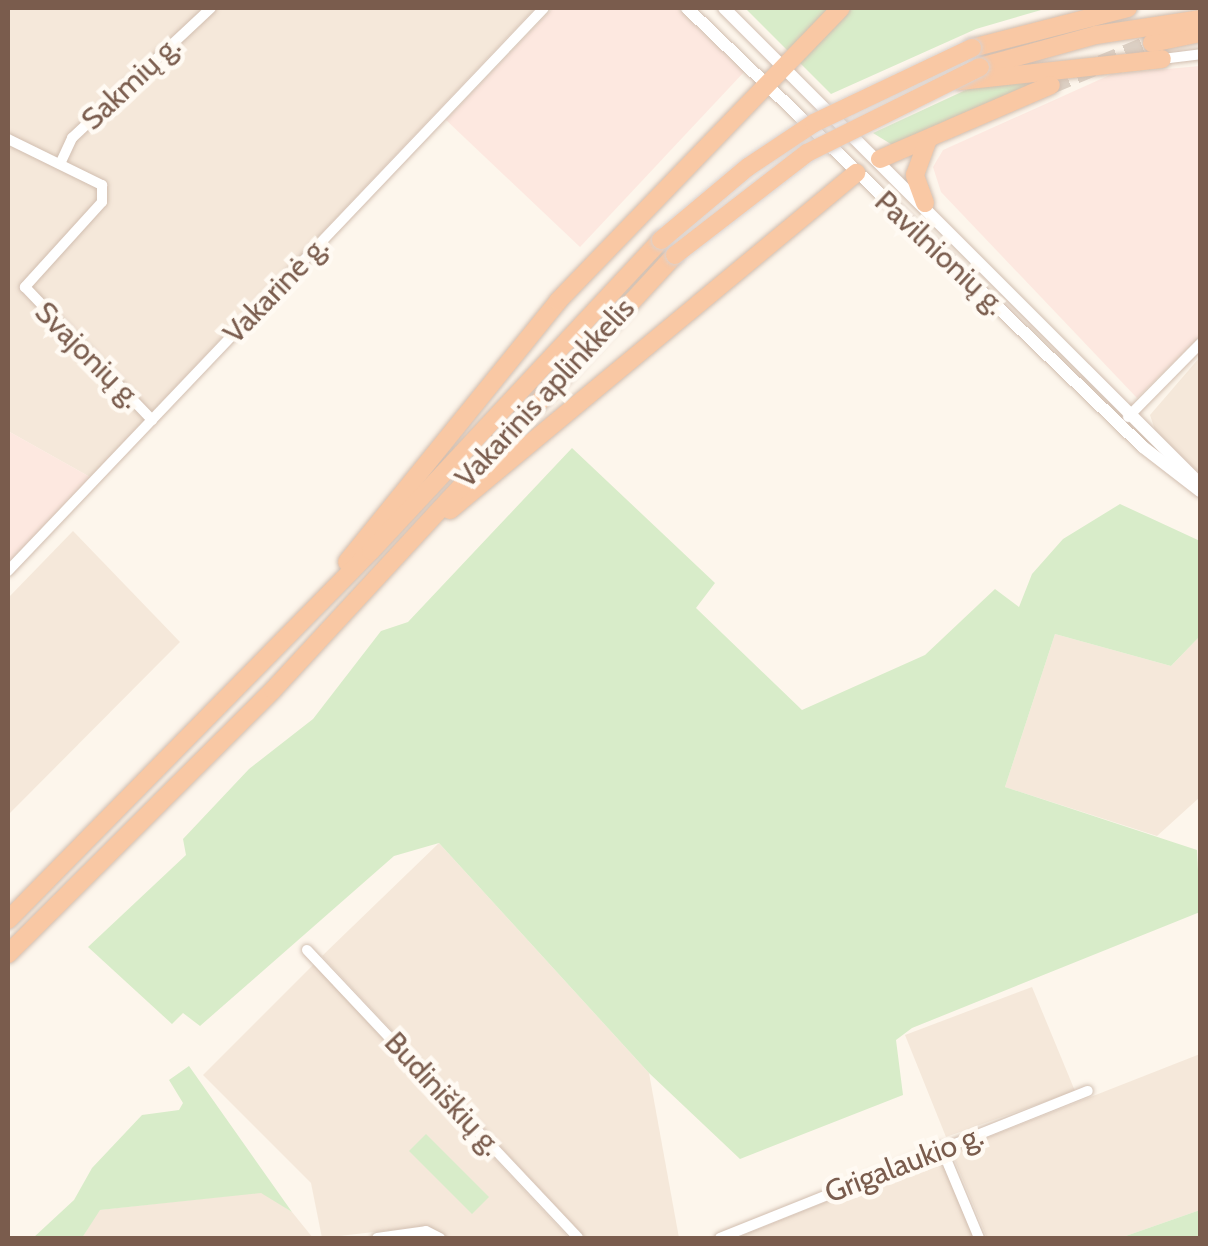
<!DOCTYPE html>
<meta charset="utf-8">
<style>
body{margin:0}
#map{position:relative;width:1208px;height:1246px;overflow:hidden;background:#fdf6ec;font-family:Cabin,sans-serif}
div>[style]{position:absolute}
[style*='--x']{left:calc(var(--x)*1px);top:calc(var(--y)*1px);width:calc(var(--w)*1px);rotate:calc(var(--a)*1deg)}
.residential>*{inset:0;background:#f5e8da}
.commercial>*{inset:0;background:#fde8e0}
.green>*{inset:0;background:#d8ecc9}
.trunk-tunnel>*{height:18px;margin-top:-9px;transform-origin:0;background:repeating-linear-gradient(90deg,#dcd0c4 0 18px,transparent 0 27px)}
.roads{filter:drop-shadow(0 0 2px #d1beb0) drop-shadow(0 0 2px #d1beb0)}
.minor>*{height:10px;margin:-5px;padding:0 5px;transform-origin:5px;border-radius:5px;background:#fff}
.tertiary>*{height:12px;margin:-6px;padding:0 6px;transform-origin:6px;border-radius:6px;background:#fff}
.trunk>*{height:18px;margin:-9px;padding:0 9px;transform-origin:9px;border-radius:9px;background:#f9c8a4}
.bridges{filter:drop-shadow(0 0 2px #dad1cd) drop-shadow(0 0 2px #dad1cd)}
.trunk-bridge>*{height:18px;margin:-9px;padding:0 9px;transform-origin:9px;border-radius:9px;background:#f9c8a4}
span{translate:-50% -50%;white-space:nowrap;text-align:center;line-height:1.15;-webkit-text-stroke:9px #fffaf3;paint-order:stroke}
.street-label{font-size:30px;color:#7a5c4d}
.frame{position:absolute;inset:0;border:10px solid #7a5c4d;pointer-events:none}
</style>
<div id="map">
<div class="residential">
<div style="clip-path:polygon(8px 8px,535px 8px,90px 477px,8px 431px)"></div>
<div style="clip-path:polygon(1200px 357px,1200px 474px,1155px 430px,1150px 415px)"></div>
<div style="clip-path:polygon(73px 531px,180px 642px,8px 815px,8px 598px)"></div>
<div style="clip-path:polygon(1055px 634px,1171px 666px,1200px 636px,1200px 797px,1157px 836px,1005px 787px)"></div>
<div style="clip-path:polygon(439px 843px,649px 1073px,679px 1238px,586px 1238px,322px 956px)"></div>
<div style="clip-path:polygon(314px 964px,419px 1078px,569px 1238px,447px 1238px,426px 1226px,322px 1238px,311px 1183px,203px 1075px)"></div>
<div style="clip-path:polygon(1032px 987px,1075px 1091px,946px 1137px,905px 1035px)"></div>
<div style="clip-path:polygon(1200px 1054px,1200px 1210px,1120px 1238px,987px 1238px,955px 1161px,958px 1149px)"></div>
<div style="clip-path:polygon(933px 1159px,944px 1165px,974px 1238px,736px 1238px)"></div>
<div style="clip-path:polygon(262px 1192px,292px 1212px,313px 1238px,82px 1238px,99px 1210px)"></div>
</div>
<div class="commercial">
<div style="clip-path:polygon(553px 8px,677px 8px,744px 72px,580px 247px,446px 120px)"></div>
<div style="clip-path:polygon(1200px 66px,1200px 336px,1137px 398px,941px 192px,933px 167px,943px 150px,1112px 74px)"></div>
<div style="clip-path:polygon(8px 431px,90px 477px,8px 563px)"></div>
</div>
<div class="green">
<div style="clip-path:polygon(745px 8px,1048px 8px,976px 29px,831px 94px)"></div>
<div style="clip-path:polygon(1047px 77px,894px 146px,873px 133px,970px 88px)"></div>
<div style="clip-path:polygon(572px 448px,715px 583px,696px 608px,802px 710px,925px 655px,995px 589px,1019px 607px,1032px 574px,1063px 539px,1120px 504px,1200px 541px,1200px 636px,1171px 666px,1055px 634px,1005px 787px,1197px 850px,1200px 912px,912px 1028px,896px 1040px,903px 1095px,740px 1159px,649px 1073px,439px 843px,394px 856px,200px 1026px,183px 1013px,172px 1024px,88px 947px,186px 855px,183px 839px,249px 769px,313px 719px,381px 631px,408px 622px)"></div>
<div style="clip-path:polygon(189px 1066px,292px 1212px,261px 1193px,100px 1210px,82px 1238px,33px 1238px,74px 1200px,92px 1168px,142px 1115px,179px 1110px,183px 1103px,169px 1080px)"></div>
<div style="clip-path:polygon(426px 1134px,489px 1197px,472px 1214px,409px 1151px)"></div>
<div style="clip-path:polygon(1200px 1210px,1200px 1238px,1120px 1238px)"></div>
</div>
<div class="trunk-tunnel">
<div style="--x:1051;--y:85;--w:109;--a:-22.6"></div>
</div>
<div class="roads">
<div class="minor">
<div style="--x:1162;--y:59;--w:38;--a:-7"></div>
<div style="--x:8;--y:139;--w:105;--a:26.1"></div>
<div style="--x:102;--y:185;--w:17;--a:90"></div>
<div style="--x:102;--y:202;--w:115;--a:132.2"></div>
<div style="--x:25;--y:287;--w:184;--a:46.3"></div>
<div style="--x:60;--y:164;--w:29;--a:-65"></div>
<div style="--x:72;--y:138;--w:190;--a:-43.1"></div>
<div style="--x:1128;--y:417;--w:103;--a:-45.4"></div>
<div style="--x:8;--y:571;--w:777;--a:-46.41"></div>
<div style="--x:307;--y:950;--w:395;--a:46.7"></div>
<div style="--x:941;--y:1147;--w:99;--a:67.3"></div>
<div style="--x:377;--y:1238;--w:49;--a:-8.1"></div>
<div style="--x:426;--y:1231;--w:16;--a:27"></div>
<div style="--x:720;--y:1238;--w:396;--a:-21.8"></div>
</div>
<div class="tertiary">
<div style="--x:687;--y:8;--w:633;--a:43.91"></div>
<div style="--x:1143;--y:447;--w:72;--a:37.7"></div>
<div style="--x:724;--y:8;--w:668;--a:45"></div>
</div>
<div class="trunk">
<div style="--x:1152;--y:43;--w:49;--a:-11.8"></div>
<div style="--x:972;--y:48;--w:161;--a:-14.4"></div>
<div style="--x:980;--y:67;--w:120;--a:-15.4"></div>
<div style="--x:1096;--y:35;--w:105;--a:-8.7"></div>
<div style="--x:960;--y:81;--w:203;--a:-6.2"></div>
<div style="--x:880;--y:159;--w:186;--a:-23.4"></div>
<div style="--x:925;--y:203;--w:30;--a:-110"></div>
<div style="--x:915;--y:175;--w:37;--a:-70"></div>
<div style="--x:450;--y:510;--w:528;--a:-39.69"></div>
<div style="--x:347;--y:562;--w:336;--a:-51"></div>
<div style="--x:558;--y:301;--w:407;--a:-46"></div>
<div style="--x:8;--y:920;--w:518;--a:-45.47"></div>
<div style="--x:371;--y:551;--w:425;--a:-47"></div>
<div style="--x:8;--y:954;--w:374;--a:-44.9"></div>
<div style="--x:273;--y:690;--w:592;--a:-47.26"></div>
</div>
</div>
<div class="bridges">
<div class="trunk-bridge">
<div style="--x:661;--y:240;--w:114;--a:-40"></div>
<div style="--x:748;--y:167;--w:79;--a:-33.7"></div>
<div style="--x:814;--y:123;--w:175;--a:-25.4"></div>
<div style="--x:675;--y:255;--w:167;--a:-37.7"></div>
<div style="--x:807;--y:153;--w:193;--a:-26.4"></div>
</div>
</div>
<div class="street-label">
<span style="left:131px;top:83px;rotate:-43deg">Sakmių g.</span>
<span style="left:940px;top:253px;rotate:43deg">Pavilnionių g.</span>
<span style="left:276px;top:290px;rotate:-46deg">Vakarinė g.</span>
<span style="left:88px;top:355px;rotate:45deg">Svajonių g.</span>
<span style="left:545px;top:393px;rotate:-47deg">Vakarinis aplinkkelis</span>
<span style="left:443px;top:1094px;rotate:47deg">Budiniškių g.</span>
<span style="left:904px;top:1164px;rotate:-21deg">Grigalaukio g.</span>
</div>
<div class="frame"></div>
</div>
